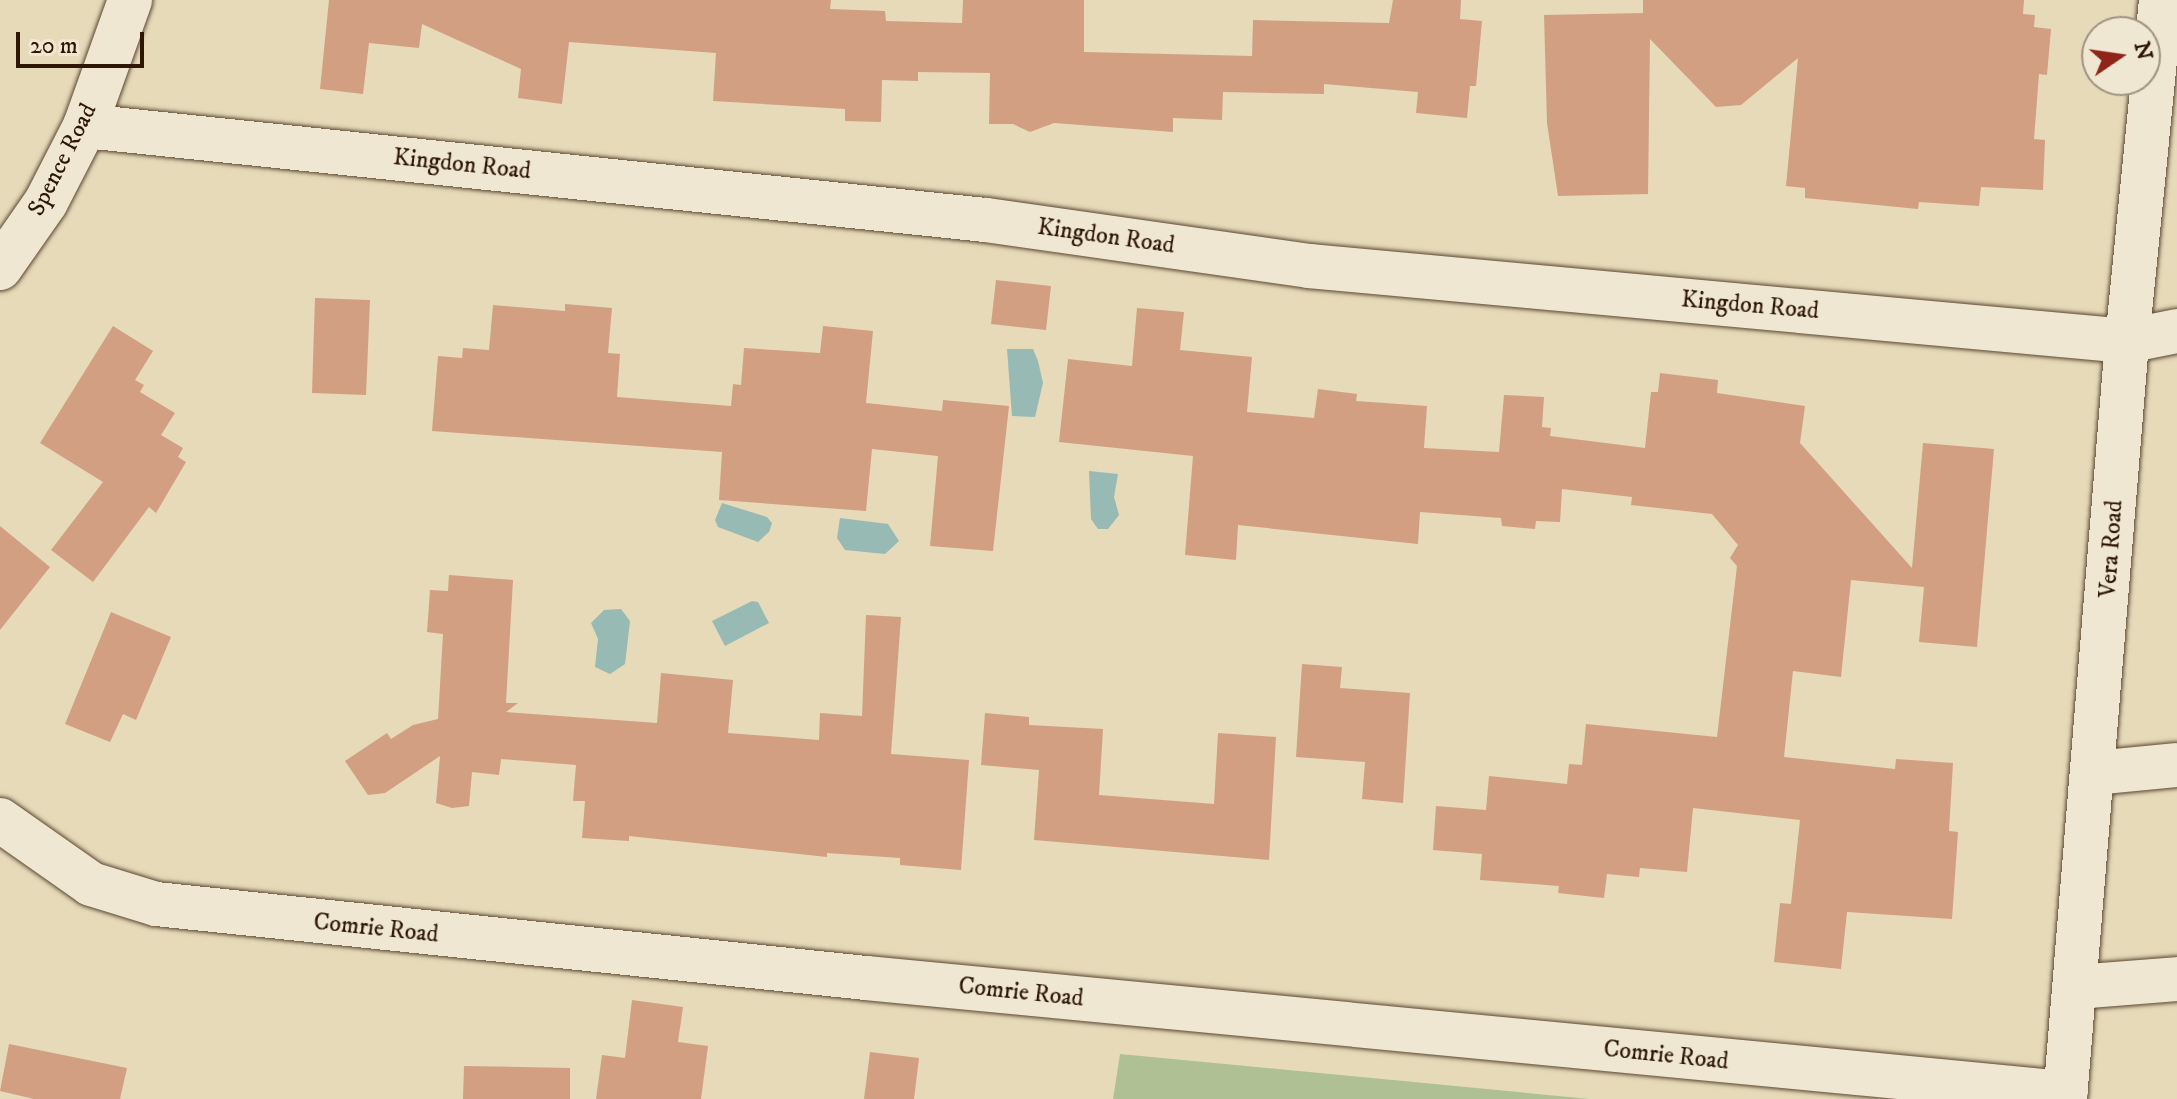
<!DOCTYPE html>
<style>
body{margin:0}
#map{position:relative;width:2177px;height:1099px;overflow:hidden;background:#e6dab9;font-family:"IM FELL DW Pica",serif}
div>[style]{position:absolute}
[style*='--x']{left:calc(var(--x)*1px);top:calc(var(--y)*1px);width:calc(var(--w)*1px);rotate:calc(var(--a)*1deg)}
.green>*{inset:0;background:#afc194}
.water>*{inset:0;background:#97bab4}
.building>*{inset:0;background:#d29f83}
.roads{filter:drop-shadow(0 0 2px #5b4731) drop-shadow(0 0 2px #5b4731)}
.street>*{height:44px;margin:-22px;padding:0 22px;transform-origin:22px;border-radius:22px;background:#efe7d2}
span{translate:-50% -50%;white-space:nowrap;text-align:center;line-height:1.15;-webkit-text-stroke:6px #efe7d2;paint-order:stroke}
.street-label{font-size:24px;color:#2d1604}
.north{position:absolute;left:2081px;top:16px;width:80px;height:80px;box-sizing:border-box;background:#efe7d2;border:2px solid #a19380;border-radius:50%;rotate:77deg;font-size:22px;font-weight:700;line-height:32px;text-align:center;color:#2d1604}
.north::after{content:'';display:block;margin:auto;width:28px;height:36px;background:#8f2418;clip-path:polygon(50% 0,100% 100%,50% 72%,0 100%)}
.scale{position:absolute;left:16px;top:32px;width:128px;height:36px;box-sizing:border-box;border:4px solid #2d1604;border-top:0;padding-left:10px;font-size:24px;line-height:28px;white-space:nowrap;color:#2d1604;-webkit-text-stroke:6px #efe7d2;paint-order:stroke}
</style>
<div id="map">
<div class="green">
<div style="clip-path:polygon(1120px 1054px,1590px 1099px,1113px 1099px)"></div>
</div>
<div class="water">
<div style="clip-path:polygon(1007px 349px,1033px 349px,1038px 361px,1043px 383px,1035px 417px,1012px 416px)"></div>
<div style="clip-path:polygon(1089px 471px,1118px 474px,1114px 497px,1119px 515px,1108px 529px,1098px 529px,1091px 519px)"></div>
<div style="clip-path:polygon(722px 503px,767px 517px,772px 523px,769px 532px,758px 542px,718px 527px,715px 520px)"></div>
<div style="clip-path:polygon(840px 518px,888px 524px,899px 541px,885px 554px,845px 550px,837px 538px)"></div>
<div style="clip-path:polygon(752px 601px,758px 602px,769px 623px,725px 646px,712px 621px)"></div>
<div style="clip-path:polygon(621px 609px,630px 621px,625px 664px,610px 674px,595px 667px,598px 639px,591px 623px,604px 610px)"></div>
</div>
<div class="building">
<div style="clip-path:polygon(329px 0,831px 0,830px 9px,885px 11px,886px 21px,962px 23px,963px 0,1084px 0,1084px 52px,1252px 56px,1253px 20px,1389px 23px,1393px 0,1461px 0,1460px 19px,1482px 21px,1476px 86px,1470px 86px,1467px 118px,1416px 113px,1418px 92px,1324px 84px,1324px 94px,1223px 92px,1222px 120px,1173px 118px,1173px 132px,1054px 123px,1030px 132px,1013px 124px,989px 124px,990px 73px,918px 72px,918px 81px,882px 80px,881px 122px,845px 121px,845px 109px,713px 101px,716px 53px,569px 42px,562px 104px,518px 98px,521px 69px,422px 24px,419px 48px,369px 43px,363px 94px,320px 89px)"></div>
<div style="clip-path:polygon(1643px 0,2024px 0,2023px 14px,2035px 15px,2034px 27px,2051px 29px,2047px 75px,2039px 74px,2034px 139px,2045px 140px,2043px 190px,1981px 187px,1979px 206px,1919px 202px,1918px 209px,1805px 198px,1805px 188px,1786px 186px,1798px 58px,1741px 105px,1716px 107px,1650px 39px,1648px 194px,1558px 196px,1547px 123px,1544px 15px,1643px 13px)"></div>
<div style="clip-path:polygon(996px 280px,1051px 286px,1046px 330px,991px 324px)"></div>
<div style="clip-path:polygon(315px 298px,370px 300px,366px 395px,312px 393px)"></div>
<div style="clip-path:polygon(565px 304px,612px 308px,608px 353px,620px 354px,617px 397px,731px 406px,733px 384px,741px 385px,744px 348px,820px 353px,823px 326px,873px 331px,866px 403px,942px 411px,943px 400px,1009px 406px,993px 551px,930px 546px,938px 456px,872px 449px,866px 511px,719px 500px,722px 452px,432px 431px,438px 356px,462px 358px,463px 348px,489px 350px,493px 305px,565px 311px)"></div>
<div style="clip-path:polygon(1137px 308px,1184px 312px,1180px 350px,1252px 357px,1247px 412px,1314px 418px,1318px 389px,1357px 394px,1356px 401px,1427px 406px,1424px 448px,1499px 452px,1504px 395px,1544px 397px,1542px 427px,1551px 428px,1550px 436px,1645px 448px,1651px 392px,1658px 392px,1660px 373px,1718px 380px,1717px 393px,1805px 406px,1800px 443px,1912px 568px,1923px 443px,1994px 449px,1977px 647px,1919px 642px,1924px 587px,1851px 580px,1841px 677px,1793px 671px,1784px 757px,1895px 769px,1896px 759px,1953px 763px,1949px 831px,1958px 832px,1952px 919px,1847px 912px,1841px 969px,1774px 962px,1780px 903px,1791px 904px,1800px 820px,1693px 808px,1687px 872px,1640px 868px,1639px 877px,1607px 874px,1604px 898px,1558px 893px,1559px 886px,1480px 880px,1482px 854px,1433px 850px,1436px 806px,1486px 810px,1489px 776px,1567px 784px,1569px 764px,1582px 765px,1586px 724px,1717px 737px,1737px 566px,1730px 558px,1738px 545px,1712px 514px,1631px 505px,1632px 497px,1562px 489px,1560px 522px,1536px 521px,1535px 529px,1502px 526px,1501px 518px,1420px 512px,1418px 544px,1238px 525px,1236px 560px,1185px 555px,1193px 456px,1059px 442px,1068px 359px,1132px 366px)"></div>
<div style="clip-path:polygon(113px 326px,153px 351px,135px 380px,144px 385px,140px 392px,175px 413px,161px 435px,183px 448px,178px 457px,186px 462px,156px 513px,149px 507px,93px 582px,51px 550px,103px 482px,40px 443px)"></div>
<div style="clip-path:polygon(0 526px,50px 567px,0 630px)"></div>
<div style="clip-path:polygon(449px 575px,513px 580px,506px 703px,518px 703px,506px 712px,657px 723px,661px 673px,733px 680px,728px 733px,819px 740px,820px 713px,862px 716px,866px 615px,901px 617px,891px 754px,969px 760px,961px 870px,900px 865px,900px 858px,827px 853px,827px 857px,629px 836px,629px 841px,582px 838px,585px 801px,573px 801px,576px 765px,501px 759px,499px 775px,472px 772px,469px 806px,452px 808px,436px 803px,440px 756px,385px 793px,368px 795px,345px 761px,387px 733px,391px 739px,413px 725px,438px 719px,443px 634px,427px 632px,430px 590px,448px 591px)"></div>
<div style="clip-path:polygon(111px 612px,171px 637px,136px 720px,123px 714px,110px 742px,65px 724px)"></div>
<div style="clip-path:polygon(1302px 664px,1342px 667px,1340px 688px,1410px 693px,1403px 803px,1362px 799px,1365px 762px,1296px 757px)"></div>
<div style="clip-path:polygon(985px 713px,1029px 717px,1029px 725px,1103px 729px,1099px 795px,1214px 804px,1218px 733px,1276px 737px,1269px 860px,1034px 840px,1039px 770px,981px 765px)"></div>
<div style="clip-path:polygon(632px 1000px,683px 1007px,678px 1042px,708px 1046px,701px 1099px,596px 1099px,602px 1055px,625px 1058px)"></div>
<div style="clip-path:polygon(9px 1044px,127px 1068px,120px 1099px,34px 1099px,0 1091px)"></div>
<div style="clip-path:polygon(870px 1052px,919px 1058px,914px 1099px,864px 1099px)"></div>
<div style="clip-path:polygon(464px 1066px,570px 1068px,570px 1099px,463px 1099px)"></div>
</div>
<div class="roads">
<div class="street">
<div style="--x:85;--y:126;--w:906;--a:5.96"></div>
<div style="--x:986;--y:220;--w:326;--a:8.1"></div>
<div style="--x:1309;--y:266;--w:821;--a:5.24"></div>
<div style="--x:2127;--y:341;--w:51;--a:-11.3"></div>
<div style="--x:0;--y:268;--w:80;--a:-55.1"></div>
<div style="--x:46;--y:202;--w:85;--a:-62.8"></div>
<div style="--x:85;--y:126;--w:134;--a:-70.3"></div>
<div style="--x:2094;--y:773;--w:83;--a:-5.5"></div>
<div style="--x:0;--y:820;--w:111;--a:35.1"></div>
<div style="--x:91;--y:884;--w:68;--a:17.1"></div>
<div style="--x:156;--y:904;--w:714;--a:5.95"></div>
<div style="--x:866;--y:978;--w:1205;--a:5.48"></div>
<div style="--x:2076;--y:987;--w:101;--a:-4.5"></div>
<div style="--x:2065;--y:1099;--w:761;--a:-85.32"></div>
<div style="--x:2127;--y:341;--w:343;--a:-84.3"></div>
</div>
</div>
<div class="street-label">
<span style="left:63px;top:160px;rotate:-63deg">Spence Road</span>
<span style="left:462px;top:165px;rotate:6deg">Kingdon Road</span>
<span style="left:1106px;top:237px;rotate:8deg">Kingdon Road</span>
<span style="left:1750px;top:306px;rotate:5deg">Kingdon Road</span>
<span style="left:2112px;top:549px;rotate:-86deg">Vera Road</span>
<span style="left:376px;top:929px;rotate:6deg">Comrie Road</span>
<span style="left:1021px;top:993px;rotate:6deg">Comrie Road</span>
<span style="left:1666px;top:1056px;rotate:6deg">Comrie Road</span>
</div>
<div class="north">N</div>
<div class="scale">20 m</div>
</div>
